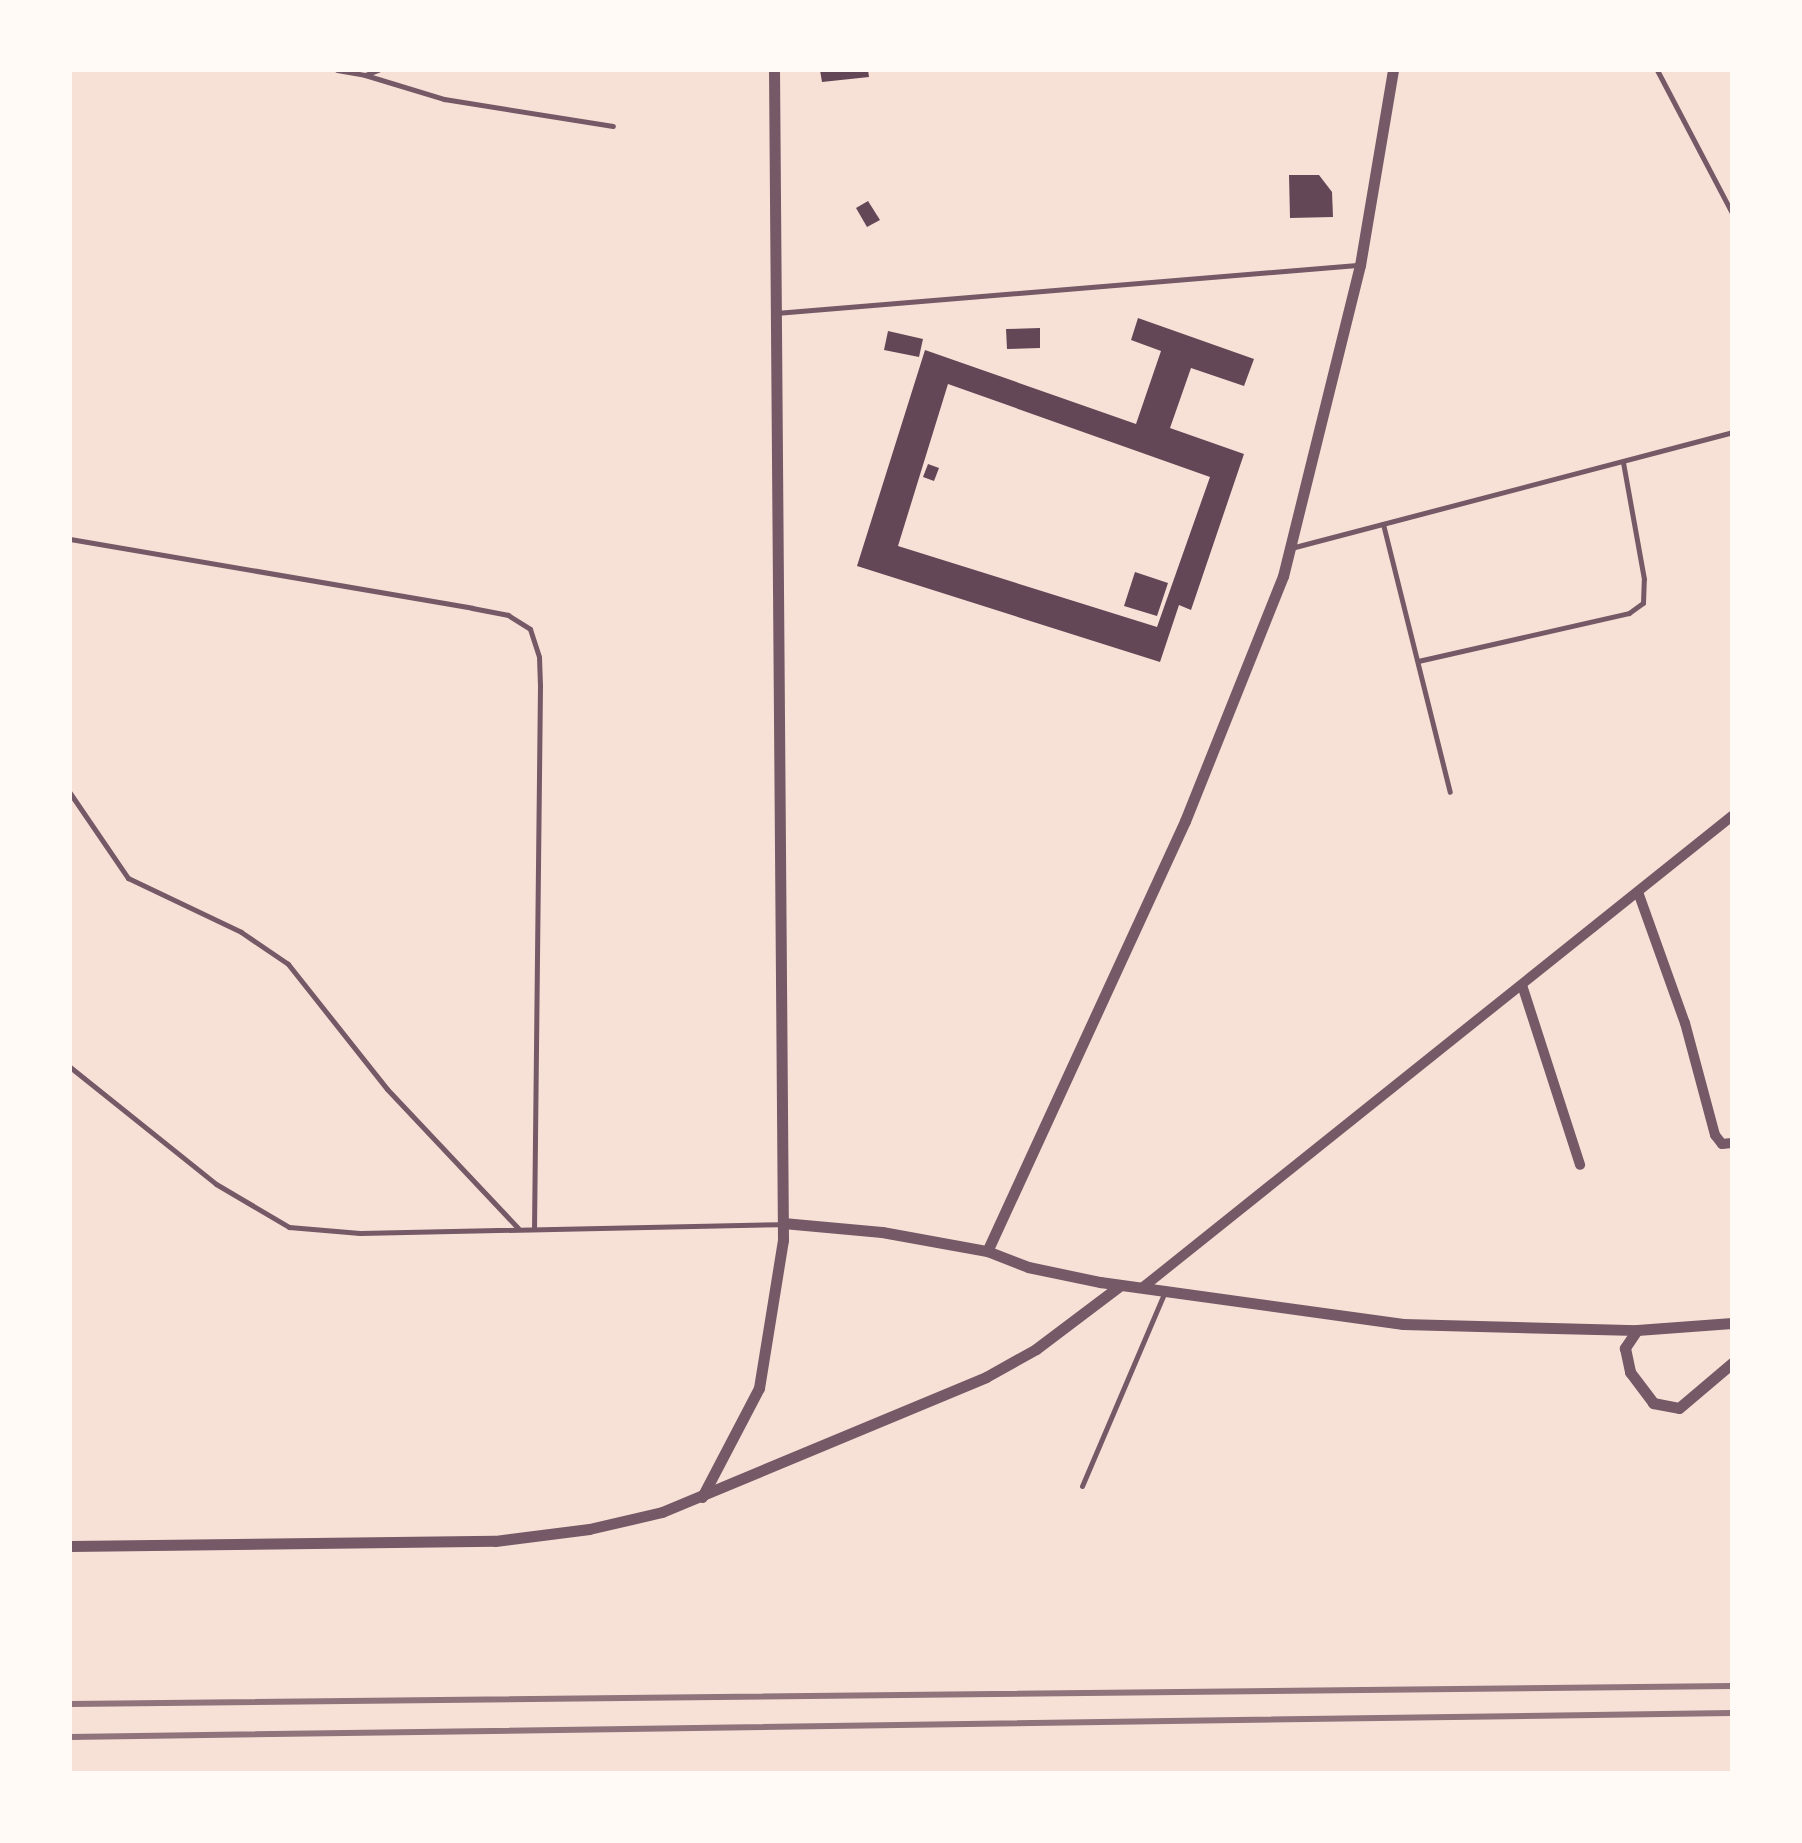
<!DOCTYPE html>
<style>
body{margin:0}
#map{position:relative;width:1802px;height:1843px;overflow:hidden;background:#f7e1d7;font-family:"Fira Sans",sans-serif}
div>[style]{position:absolute}
[style*='--x']{left:calc(var(--x)*1px);top:calc(var(--y)*1px);width:calc(var(--w)*1px);rotate:calc(var(--a)*1deg)}
.building>*{inset:0;background:#644757}
.service>*{height:5px;margin:-2.5px;padding:0 2.5px;transform-origin:2.5px;border-radius:2.5px;background:#755966}
.minor>*{height:10px;margin:-5px;padding:0 5px;transform-origin:5px;border-radius:5px;background:#755966}
.tertiary>*{height:11px;margin:-5.5px;padding:0 5.5px;transform-origin:5.5px;border-radius:5.5px;background:#755966}
.rail>*{height:6px;margin:-3px;padding:0 3px;transform-origin:3px;border-radius:3px;background:#8f747c}
span{translate:-50% -50%;white-space:nowrap;text-align:center;line-height:1.15;-webkit-text-stroke:8px #fffaf5;paint-order:stroke}
.frame{position:absolute;inset:0;border:72px solid #fffaf5;pointer-events:none}
</style>
<div id="map">
<div class="building">
<div style="clip-path:polygon(820px 70px,868px 70px,869px 77px,822px 82px)"></div>
<div style="clip-path:polygon(1289px 175px,1319px 175px,1332px 192px,1333px 217px,1290px 218px)"></div>
<div style="clip-path:polygon(868px 201px,880px 220px,867px 227px,856px 208px)"></div>
<div style="clip-path:polygon(evenodd,1138px 318px,1254px 359px,1244px 386px,1191px 368px,1170px 428px,1244px 454px,1191px 610px,1179px 605px,1160px 662px,857px 566px,925px 350px,1136px 424px,1161px 351px,1131px 340px,1138px 318px,948px 384px,1210px 477px,1157px 627px,898px 546px,948px 384px)"></div>
<div style="clip-path:polygon(1040px 328px,1040px 348px,1007px 349px,1006px 329px)"></div>
<div style="clip-path:polygon(888px 331px,923px 339px,919px 357px,884px 350px)"></div>
<div style="clip-path:polygon(928px 464px,939px 468px,934px 481px,923px 477px)"></div>
<div style="clip-path:polygon(1135px 572px,1168px 583px,1157px 616px,1124px 606px)"></div>
</div>
<div class="service">
<div style="--x:337;--y:70;--w:28;--a:10"></div>
<div style="--x:365;--y:75;--w:14;--a:-21"></div>
<div style="--x:1657;--y:70;--w:161;--a:62.3"></div>
<div style="--x:365;--y:75;--w:83;--a:16.9"></div>
<div style="--x:444;--y:99;--w:171;--a:9.1"></div>
<div style="--x:776;--y:313;--w:583;--a:-4.72"></div>
<div style="--x:1383;--y:524;--w:276;--a:76"></div>
<div style="--x:70;--y:539;--w:408;--a:9.7"></div>
<div style="--x:472;--y:608;--w:37;--a:11"></div>
<div style="--x:508;--y:615;--w:26;--a:32"></div>
<div style="--x:530;--y:629;--w:29;--a:72"></div>
<div style="--x:539;--y:657;--w:28;--a:88"></div>
<div style="--x:540;--y:685;--w:543;--a:90.63"></div>
<div style="--x:1291;--y:548;--w:456;--a:-14.7"></div>
<div style="--x:1418;--y:661;--w:216;--a:-12.8"></div>
<div style="--x:1629;--y:613;--w:17;--a:-36"></div>
<div style="--x:1643;--y:603;--w:24;--a:-88"></div>
<div style="--x:1644;--y:579;--w:119;--a:-100.2"></div>
<div style="--x:70;--y:793;--w:103;--a:55.7"></div>
<div style="--x:128;--y:878;--w:125;--a:25.5"></div>
<div style="--x:241;--y:932;--w:57;--a:34.2"></div>
<div style="--x:288;--y:964;--w:159;--a:51.6"></div>
<div style="--x:387;--y:1089;--w:191;--a:46.7"></div>
<div style="--x:70;--y:1067;--w:187;--a:38.7"></div>
<div style="--x:216;--y:1184;--w:85;--a:30.5"></div>
<div style="--x:289;--y:1227;--w:71;--a:4.8"></div>
<div style="--x:360;--y:1233;--w:420;--a:-1.2"></div>
<div style="--x:1082;--y:1486;--w:209;--a:-66.9"></div>
</div>
<div class="minor">
<div style="--x:1638;--y:892;--w:139;--a:70.3"></div>
<div style="--x:1685;--y:1023;--w:116;--a:75"></div>
<div style="--x:1715;--y:1135;--w:11;--a:52"></div>
<div style="--x:1722;--y:1144;--w:10;--a:-6"></div>
<div style="--x:1522;--y:985;--w:189;--a:72.1"></div>
<div style="--x:1142;--y:1288;--w:756;--a:-38.66"></div>
</div>
<div class="tertiary">
<div style="--x:1393;--y:70;--w:198;--a:99.6"></div>
<div style="--x:1360;--y:265;--w:320;--a:103.9"></div>
<div style="--x:1283;--y:576;--w:264;--a:111.8"></div>
<div style="--x:1185;--y:821;--w:473;--a:114.7"></div>
<div style="--x:987;--y:1251;--w:44;--a:21.3"></div>
<div style="--x:1028;--y:1267;--w:74;--a:11.8"></div>
<div style="--x:1100;--y:1282;--w:306;--a:7.9"></div>
<div style="--x:1403;--y:1324;--w:234;--a:1.5"></div>
<div style="--x:1637;--y:1330;--w:95;--a:-4.2"></div>
<div style="--x:783;--y:1223;--w:99;--a:5.2"></div>
<div style="--x:882;--y:1232;--w:107;--a:10.3"></div>
<div style="--x:1637;--y:1330;--w:22;--a:124"></div>
<div style="--x:1625;--y:1348;--w:25;--a:78"></div>
<div style="--x:1630;--y:1372;--w:39;--a:53"></div>
<div style="--x:1653;--y:1403;--w:26;--a:11"></div>
<div style="--x:1679;--y:1408;--w:70;--a:-40.3"></div>
<div style="--x:702;--y:1497;--w:123;--a:-62.4"></div>
<div style="--x:759;--y:1388;--w:150;--a:-80.8"></div>
<div style="--x:783;--y:1240;--w:1170;--a:-90.44"></div>
<div style="--x:70;--y:1546;--w:425;--a:-0.7"></div>
<div style="--x:495;--y:1541;--w:95;--a:-7.3"></div>
<div style="--x:589;--y:1529;--w:75;--a:-13.1"></div>
<div style="--x:662;--y:1512;--w:351;--a:-22.6"></div>
<div style="--x:986;--y:1377;--w:57;--a:-29.2"></div>
<div style="--x:1036;--y:1349;--w:106;--a:-37"></div>
</div>
<div class="rail">
<div style="--x:70;--y:1704;--w:1662;--a:-0.62"></div>
<div style="--x:70;--y:1737;--w:1662;--a:-0.83"></div>
</div>
<div class="frame"></div>
</div>
